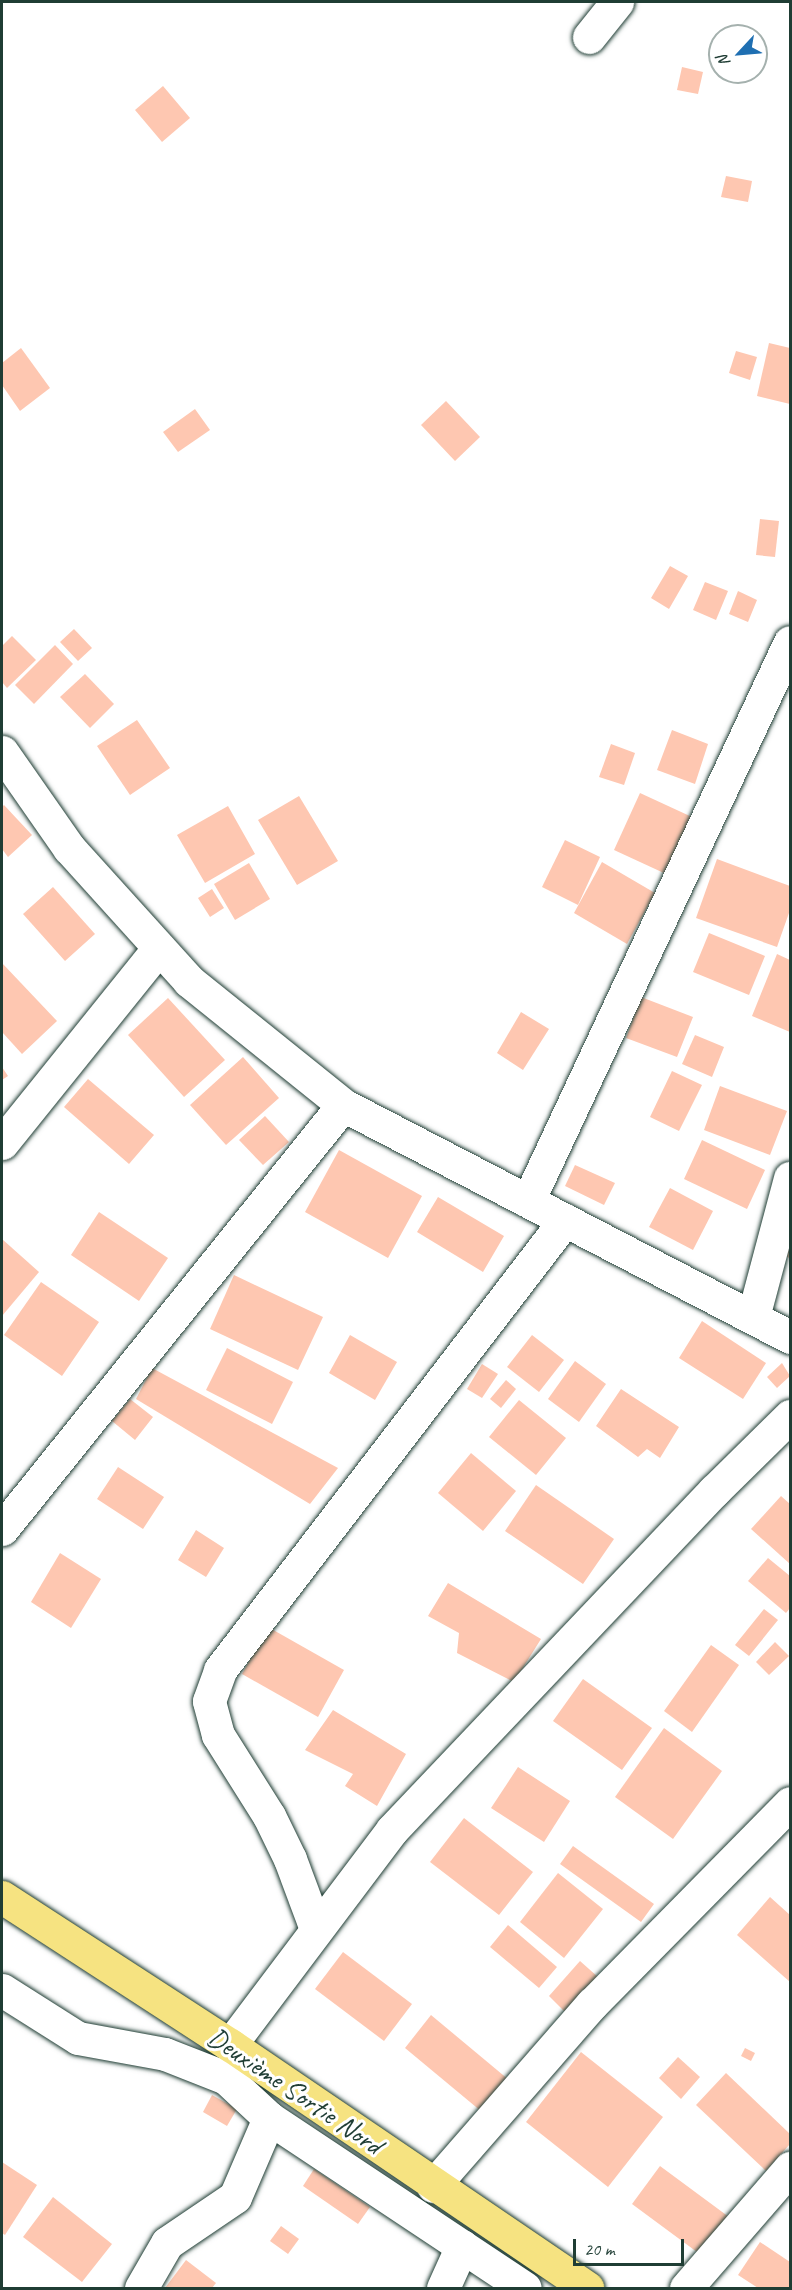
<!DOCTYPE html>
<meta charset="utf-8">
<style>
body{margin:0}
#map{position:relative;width:792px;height:2290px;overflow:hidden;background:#fff;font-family:Caveat,sans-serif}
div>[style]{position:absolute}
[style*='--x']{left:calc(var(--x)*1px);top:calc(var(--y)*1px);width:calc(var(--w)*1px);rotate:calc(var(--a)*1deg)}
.building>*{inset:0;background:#fec7b1}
.roads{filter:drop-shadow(0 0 2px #1f3d34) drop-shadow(0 0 2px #1f3d34)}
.minor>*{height:33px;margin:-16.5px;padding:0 16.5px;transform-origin:16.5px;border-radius:16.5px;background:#fff}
.major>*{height:33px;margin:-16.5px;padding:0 16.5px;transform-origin:16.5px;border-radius:16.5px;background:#f6e381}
span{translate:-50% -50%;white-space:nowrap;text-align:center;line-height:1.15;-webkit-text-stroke:6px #fff;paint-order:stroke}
.street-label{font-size:28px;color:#1f3d34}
.frame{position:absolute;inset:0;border:3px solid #1f3d34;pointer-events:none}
.north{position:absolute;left:708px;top:24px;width:60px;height:60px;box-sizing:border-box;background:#fff;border:2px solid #a5b1ae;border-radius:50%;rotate:244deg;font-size:16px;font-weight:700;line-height:24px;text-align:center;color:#1f3d34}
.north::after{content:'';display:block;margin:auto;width:21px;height:27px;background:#1f6fb2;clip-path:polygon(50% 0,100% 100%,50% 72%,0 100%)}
.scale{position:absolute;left:573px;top:2239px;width:111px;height:27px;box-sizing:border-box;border:3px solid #1f3d34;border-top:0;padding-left:8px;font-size:18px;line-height:21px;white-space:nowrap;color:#1f3d34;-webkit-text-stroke:4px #fff;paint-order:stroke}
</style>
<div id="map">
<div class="building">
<div style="clip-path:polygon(682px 67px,703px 72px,698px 94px,677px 90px)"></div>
<div style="clip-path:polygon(163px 86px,190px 118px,162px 142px,135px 110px)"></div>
<div style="clip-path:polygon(726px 176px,752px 181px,748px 202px,721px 197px)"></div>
<div style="clip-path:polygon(769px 343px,790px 348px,790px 404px,757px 396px)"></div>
<div style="clip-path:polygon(21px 348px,50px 388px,20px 411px,2px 385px,2px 363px)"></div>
<div style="clip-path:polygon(736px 351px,757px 357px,750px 380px,729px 373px)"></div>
<div style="clip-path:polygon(446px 401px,480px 437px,455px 461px,421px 425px)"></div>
<div style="clip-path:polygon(195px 409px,210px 430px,178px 452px,163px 432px)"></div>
<div style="clip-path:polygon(760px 519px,779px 521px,775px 557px,756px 555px)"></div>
<div style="clip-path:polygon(670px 566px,688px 576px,669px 609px,651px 598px)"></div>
<div style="clip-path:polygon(705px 582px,728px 591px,716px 620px,693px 610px)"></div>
<div style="clip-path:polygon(738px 591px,757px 600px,748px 622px,729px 614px)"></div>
<div style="clip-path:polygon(74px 629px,92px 648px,78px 661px,60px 642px)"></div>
<div style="clip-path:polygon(12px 636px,36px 660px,7px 688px,2px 682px,2px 646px)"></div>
<div style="clip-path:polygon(55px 645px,73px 664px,34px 704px,15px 685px)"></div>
<div style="clip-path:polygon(85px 674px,114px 704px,90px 728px,60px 697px)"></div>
<div style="clip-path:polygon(137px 720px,170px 768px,130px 795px,97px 746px)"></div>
<div style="clip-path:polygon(672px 730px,708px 744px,695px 784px,657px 770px)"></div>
<div style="clip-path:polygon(611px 744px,635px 753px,624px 785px,599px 777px)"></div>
<div style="clip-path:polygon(640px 793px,692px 817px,666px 874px,614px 850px)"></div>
<div style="clip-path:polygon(299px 796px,338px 861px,297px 885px,258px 820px)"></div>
<div style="clip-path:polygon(4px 805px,32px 835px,8px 857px,2px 849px,2px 807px)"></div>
<div style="clip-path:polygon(228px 806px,255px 854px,205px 883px,177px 835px)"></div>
<div style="clip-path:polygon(565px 840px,600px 857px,578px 905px,542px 887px)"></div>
<div style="clip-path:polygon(717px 859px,790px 886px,790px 910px,777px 947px,696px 918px)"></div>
<div style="clip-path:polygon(602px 862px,655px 893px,627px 944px,574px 913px)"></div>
<div style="clip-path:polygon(249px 863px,270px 899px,235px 920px,214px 884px)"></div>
<div style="clip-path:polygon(53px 887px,95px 934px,65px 961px,23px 914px)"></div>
<div style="clip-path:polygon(212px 889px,224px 908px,210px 917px,198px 898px)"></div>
<div style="clip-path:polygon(709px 933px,765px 956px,749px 995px,693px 972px)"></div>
<div style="clip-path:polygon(777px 954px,790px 960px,790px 1032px,752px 1016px)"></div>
<div style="clip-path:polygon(2px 963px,57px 1021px,22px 1054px,2px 1032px)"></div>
<div style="clip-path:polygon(641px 997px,693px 1017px,677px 1057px,626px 1038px)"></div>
<div style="clip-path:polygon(168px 998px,225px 1060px,184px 1097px,128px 1035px)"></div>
<div style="clip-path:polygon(521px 1012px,549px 1029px,523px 1070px,497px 1053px)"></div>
<div style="clip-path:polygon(695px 1035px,724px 1047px,712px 1077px,682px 1064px)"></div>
<div style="clip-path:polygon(243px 1057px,279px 1098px,226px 1145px,190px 1105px)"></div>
<div style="clip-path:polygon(2px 1067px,8px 1076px,2px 1080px)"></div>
<div style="clip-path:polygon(672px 1071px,702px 1085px,679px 1131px,650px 1117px)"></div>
<div style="clip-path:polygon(88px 1079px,154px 1135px,129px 1164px,64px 1107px)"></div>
<div style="clip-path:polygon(720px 1086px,787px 1111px,770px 1155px,704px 1130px)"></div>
<div style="clip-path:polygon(265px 1116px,289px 1142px,263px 1165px,239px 1140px)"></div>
<div style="clip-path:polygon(702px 1140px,765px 1170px,747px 1209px,684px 1179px)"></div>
<div style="clip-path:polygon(339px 1150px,422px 1196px,388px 1258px,305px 1212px)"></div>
<div style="clip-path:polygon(575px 1165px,615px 1183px,604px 1205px,565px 1186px)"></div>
<div style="clip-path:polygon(670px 1188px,713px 1211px,693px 1250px,649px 1227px)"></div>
<div style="clip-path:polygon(438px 1197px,504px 1236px,483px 1272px,417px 1232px)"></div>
<div style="clip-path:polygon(99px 1212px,168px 1258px,139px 1301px,71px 1255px)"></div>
<div style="clip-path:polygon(2px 1239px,39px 1272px,2px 1316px)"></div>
<div style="clip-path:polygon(790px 1242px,790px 1259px,782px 1252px)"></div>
<div style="clip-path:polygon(234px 1275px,323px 1317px,298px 1370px,210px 1329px)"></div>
<div style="clip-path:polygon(41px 1282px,99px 1322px,62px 1376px,4px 1335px)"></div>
<div style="clip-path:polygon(702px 1321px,766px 1363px,743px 1399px,679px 1358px)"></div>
<div style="clip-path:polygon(350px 1335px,397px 1362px,375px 1400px,329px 1373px)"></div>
<div style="clip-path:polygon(532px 1335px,564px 1360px,539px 1392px,507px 1367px)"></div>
<div style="clip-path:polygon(227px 1348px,293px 1382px,272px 1424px,206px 1390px)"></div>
<div style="clip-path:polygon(575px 1361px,606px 1384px,579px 1422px,548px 1399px)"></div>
<div style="clip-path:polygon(782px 1363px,790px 1376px,777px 1388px,767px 1377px)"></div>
<div style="clip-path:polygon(482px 1364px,498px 1374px,482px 1398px,467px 1389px)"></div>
<div style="clip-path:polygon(152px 1368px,338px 1468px,310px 1504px,136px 1399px)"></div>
<div style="clip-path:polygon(506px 1380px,516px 1389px,501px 1408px,490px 1399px)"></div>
<div style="clip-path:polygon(621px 1389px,679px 1427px,660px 1458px,647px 1449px,638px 1457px,596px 1426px)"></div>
<div style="clip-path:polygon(130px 1399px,153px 1417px,135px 1440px,112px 1421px)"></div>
<div style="clip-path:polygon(519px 1400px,566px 1438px,536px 1475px,489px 1437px)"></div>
<div style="clip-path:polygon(471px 1453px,516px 1491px,483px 1531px,438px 1493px)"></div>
<div style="clip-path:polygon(118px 1467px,164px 1497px,143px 1529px,97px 1499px)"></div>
<div style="clip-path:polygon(536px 1485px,614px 1539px,583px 1584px,505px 1531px)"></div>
<div style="clip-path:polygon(781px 1496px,790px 1504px,790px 1564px,751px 1529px)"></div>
<div style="clip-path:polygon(196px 1530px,224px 1548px,206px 1577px,178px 1560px)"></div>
<div style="clip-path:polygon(60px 1553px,101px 1579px,71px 1628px,31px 1602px)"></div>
<div style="clip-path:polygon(768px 1558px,790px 1576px,790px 1608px,786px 1613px,748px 1581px)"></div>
<div style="clip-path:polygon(448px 1583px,541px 1639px,514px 1682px,457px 1653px,459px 1633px,428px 1616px)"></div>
<div style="clip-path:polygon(764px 1609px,778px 1620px,749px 1656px,735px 1645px)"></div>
<div style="clip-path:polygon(268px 1627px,344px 1670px,318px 1717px,242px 1674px)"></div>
<div style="clip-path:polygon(775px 1642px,789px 1656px,769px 1675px,756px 1662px)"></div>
<div style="clip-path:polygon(711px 1645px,739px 1665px,692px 1732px,664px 1711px)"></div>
<div style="clip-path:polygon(583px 1679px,652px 1728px,622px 1770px,553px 1721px)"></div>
<div style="clip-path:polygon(333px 1710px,406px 1754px,377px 1806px,345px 1786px,353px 1774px,305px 1750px)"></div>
<div style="clip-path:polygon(664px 1728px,722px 1771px,673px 1839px,615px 1797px)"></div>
<div style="clip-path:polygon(518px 1767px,570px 1801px,544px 1842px,491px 1808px)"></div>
<div style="clip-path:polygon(464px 1818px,533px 1872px,499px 1915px,430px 1862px)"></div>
<div style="clip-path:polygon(573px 1846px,654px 1904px,641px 1922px,560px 1864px)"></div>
<div style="clip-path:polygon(558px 1873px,603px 1909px,564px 1958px,520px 1922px)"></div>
<div style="clip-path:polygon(770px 1897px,790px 1915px,790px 1982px,737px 1935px)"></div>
<div style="clip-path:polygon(508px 1925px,557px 1967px,539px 1988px,490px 1947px)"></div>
<div style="clip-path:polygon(343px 1952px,412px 2004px,384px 2041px,315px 1989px)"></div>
<div style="clip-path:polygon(580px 1961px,598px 1977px,568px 2015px,549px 1996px)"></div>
<div style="clip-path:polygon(431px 2015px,509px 2080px,482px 2112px,405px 2048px)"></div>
<div style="clip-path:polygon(745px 2048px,755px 2053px,751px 2061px,741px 2056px)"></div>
<div style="clip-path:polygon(581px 2052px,663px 2117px,608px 2187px,526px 2122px)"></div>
<div style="clip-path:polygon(678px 2057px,700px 2077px,681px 2099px,659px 2078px)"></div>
<div style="clip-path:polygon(726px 2073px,790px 2134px,790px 2144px,766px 2171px,696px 2105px)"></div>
<div style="clip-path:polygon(212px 2095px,237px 2109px,227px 2126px,203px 2112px)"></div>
<div style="clip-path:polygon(2px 2162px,37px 2185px,5px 2235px,2px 2233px)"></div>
<div style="clip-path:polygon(660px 2166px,729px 2217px,701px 2255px,632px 2204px)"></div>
<div style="clip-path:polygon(314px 2169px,370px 2207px,358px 2224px,303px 2186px)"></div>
<div style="clip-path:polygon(53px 2197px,112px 2244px,82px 2282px,23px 2237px)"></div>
<div style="clip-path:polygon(281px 2226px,299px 2239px,288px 2254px,270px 2241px)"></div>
<div style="clip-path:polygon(760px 2242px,790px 2262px,790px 2288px,758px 2288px,738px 2275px)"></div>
<div style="clip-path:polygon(186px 2260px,216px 2283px,212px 2288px,165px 2288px)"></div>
</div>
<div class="roads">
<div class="minor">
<div style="--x:589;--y:37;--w:45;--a:-51.3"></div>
<div style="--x:2;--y:752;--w:117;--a:55.1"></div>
<div style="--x:69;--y:848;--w:179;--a:47.9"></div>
<div style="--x:189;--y:981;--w:198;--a:38.8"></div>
<div style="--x:343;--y:1105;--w:504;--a:27.43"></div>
<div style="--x:2;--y:1143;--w:250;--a:-51.2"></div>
<div style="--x:528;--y:1201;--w:617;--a:-64.89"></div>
<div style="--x:753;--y:1317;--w:144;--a:-75.1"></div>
<div style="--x:2;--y:1529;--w:544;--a:-51.19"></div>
<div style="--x:316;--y:1929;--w:75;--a:-110.4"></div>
<div style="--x:290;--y:1859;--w:48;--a:-116"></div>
<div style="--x:269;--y:1816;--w:96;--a:-122.2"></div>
<div style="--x:218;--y:1735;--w:35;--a:-105"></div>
<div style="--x:209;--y:1701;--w:33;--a:-70"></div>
<div style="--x:220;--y:1670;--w:567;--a:-52.52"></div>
<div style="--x:2;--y:1990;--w:90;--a:32.3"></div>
<div style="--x:78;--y:2038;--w:88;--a:10.4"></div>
<div style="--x:165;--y:2054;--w:66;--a:21.5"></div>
<div style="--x:226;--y:2078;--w:59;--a:42.9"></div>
<div style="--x:230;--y:2045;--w:269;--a:-53"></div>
<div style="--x:392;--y:1830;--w:468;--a:-46.5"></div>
<div style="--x:714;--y:1491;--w:107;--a:-44.6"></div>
<div style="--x:433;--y:2186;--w:242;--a:-48.9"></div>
<div style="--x:592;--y:2004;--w:282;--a:-45.4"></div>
<div style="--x:141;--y:2288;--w:52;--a:-60"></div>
<div style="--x:167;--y:2243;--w:82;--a:-34.1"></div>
<div style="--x:235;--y:2197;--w:86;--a:-66.7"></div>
<div style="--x:269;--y:2118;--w:307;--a:33.6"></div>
<div style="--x:443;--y:2288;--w:46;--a:-65.7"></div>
<div style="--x:686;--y:2288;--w:159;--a:-49.1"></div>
</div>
<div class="major">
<div style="--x:2;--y:1897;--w:272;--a:33"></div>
<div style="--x:230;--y:2045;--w:432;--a:34.2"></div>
</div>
</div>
<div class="street-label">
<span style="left:295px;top:2091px;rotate:34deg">Deuxième Sortie Nord</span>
</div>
<div class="frame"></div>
<div class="north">N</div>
<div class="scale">20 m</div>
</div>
